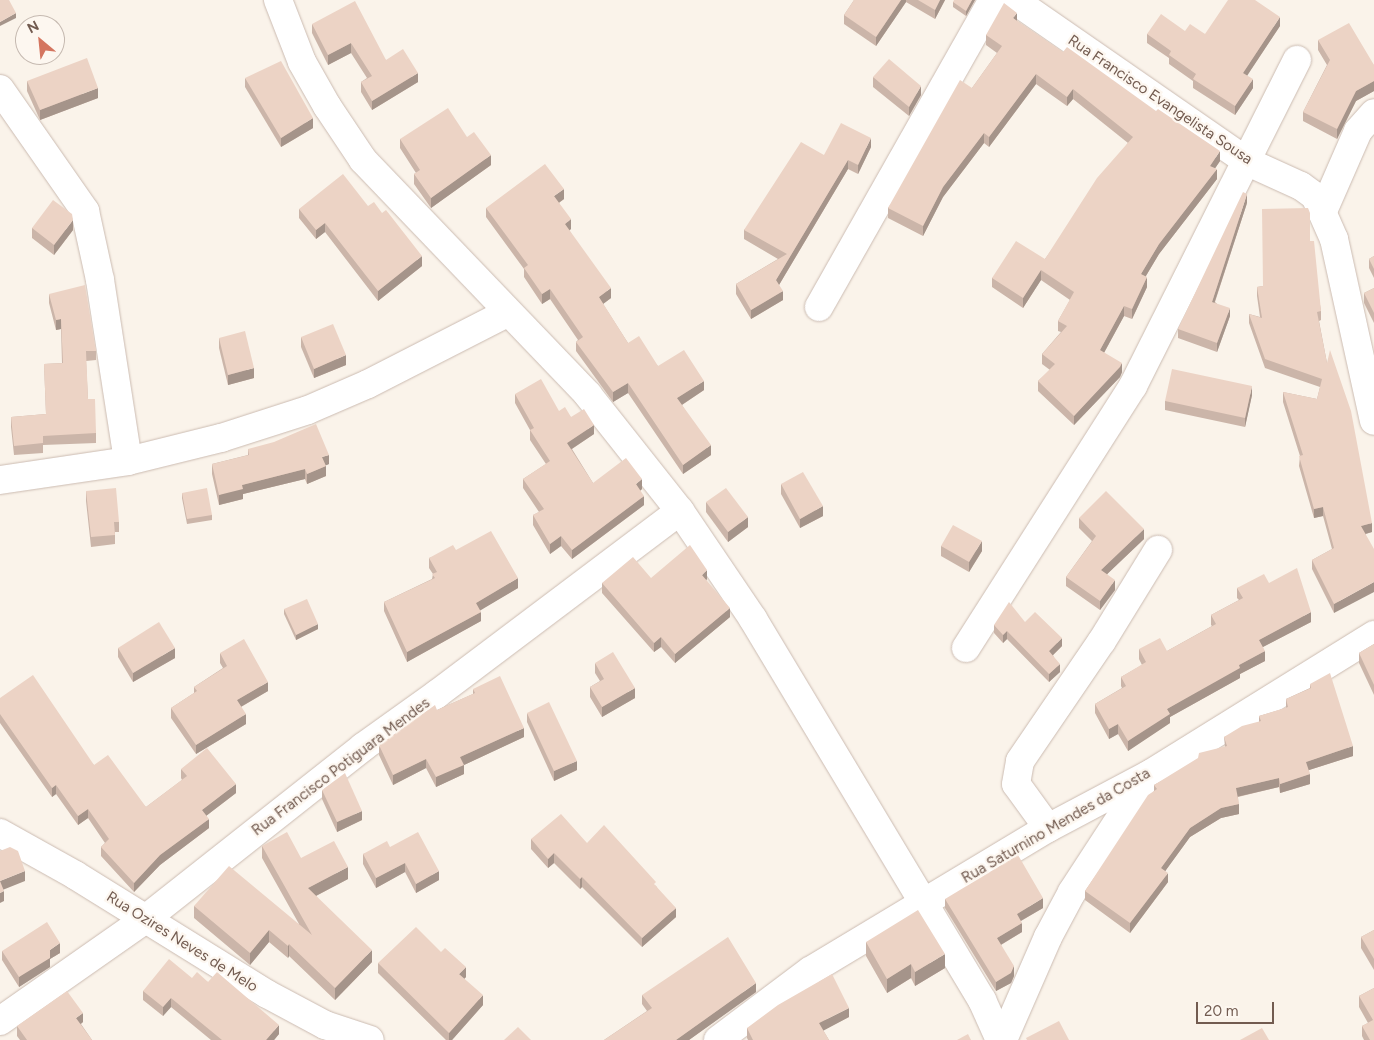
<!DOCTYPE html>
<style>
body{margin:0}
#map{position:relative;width:1374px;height:1040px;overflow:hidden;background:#faf3ea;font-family:Figtree,sans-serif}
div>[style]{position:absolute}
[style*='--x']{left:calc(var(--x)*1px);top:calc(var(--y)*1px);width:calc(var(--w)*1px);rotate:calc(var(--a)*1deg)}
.roads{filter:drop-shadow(0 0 1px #cbbbb1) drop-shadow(0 0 1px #cbbbb1)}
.street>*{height:28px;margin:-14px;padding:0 14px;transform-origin:14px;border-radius:14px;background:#fff}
.wall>*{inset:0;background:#cbb5a9}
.shaded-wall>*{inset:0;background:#a5948a}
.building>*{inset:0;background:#ecd3c5}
span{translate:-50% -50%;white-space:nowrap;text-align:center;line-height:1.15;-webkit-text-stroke:4.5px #fdf7f0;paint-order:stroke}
.street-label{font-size:15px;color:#725b50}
.north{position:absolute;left:15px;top:15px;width:50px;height:50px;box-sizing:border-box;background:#fdf7f0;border:1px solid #c5b9b0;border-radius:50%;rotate:332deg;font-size:14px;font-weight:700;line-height:20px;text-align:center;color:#725b50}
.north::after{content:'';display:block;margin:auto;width:18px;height:22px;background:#d4755f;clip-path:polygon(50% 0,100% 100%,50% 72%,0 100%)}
.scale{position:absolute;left:1196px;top:1002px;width:78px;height:22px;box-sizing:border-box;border:2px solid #725b50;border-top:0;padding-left:6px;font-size:15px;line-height:18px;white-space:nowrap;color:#725b50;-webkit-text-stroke:4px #fdf7f0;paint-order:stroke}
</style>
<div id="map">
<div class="roads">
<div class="street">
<div style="--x:278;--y:0;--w:66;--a:68.8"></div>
<div style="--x:302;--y:62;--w:51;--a:60.4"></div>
<div style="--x:327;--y:106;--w:65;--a:56.3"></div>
<div style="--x:363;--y:160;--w:325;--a:46.2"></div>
<div style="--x:588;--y:395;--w:148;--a:51.6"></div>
<div style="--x:680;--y:511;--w:130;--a:55.9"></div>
<div style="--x:753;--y:619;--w:445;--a:59"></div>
<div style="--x:982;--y:1000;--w:44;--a:65.8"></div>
<div style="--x:1014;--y:0;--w:285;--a:34.7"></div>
<div style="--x:1248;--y:162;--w:58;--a:24.4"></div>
<div style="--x:1301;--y:186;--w:17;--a:36"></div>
<div style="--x:1315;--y:196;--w:47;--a:66.2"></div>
<div style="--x:1334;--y:239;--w:186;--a:77.6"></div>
<div style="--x:0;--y:89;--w:149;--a:55.1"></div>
<div style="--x:85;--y:211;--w:71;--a:77.7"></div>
<div style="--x:100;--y:280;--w:183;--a:81.2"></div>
<div style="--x:1324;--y:209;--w:85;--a:-66.4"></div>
<div style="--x:1358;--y:131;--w:24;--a:-48"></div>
<div style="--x:819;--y:307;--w:353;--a:-60.5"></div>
<div style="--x:0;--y:480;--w:129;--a:-8.4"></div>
<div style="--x:128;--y:461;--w:96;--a:-13.9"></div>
<div style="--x:221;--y:438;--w:91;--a:-17.8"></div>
<div style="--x:308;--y:410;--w:65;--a:-23.4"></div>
<div style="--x:368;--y:384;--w:156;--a:-27.1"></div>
<div style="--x:966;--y:648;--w:311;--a:-57.5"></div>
<div style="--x:1133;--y:386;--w:365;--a:-63.3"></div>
<div style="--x:1048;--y:828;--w:54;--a:-126"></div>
<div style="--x:1016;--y:784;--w:23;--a:-80"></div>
<div style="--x:1020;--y:761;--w:145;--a:-55.7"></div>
<div style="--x:1102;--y:641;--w:107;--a:-58.4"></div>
<div style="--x:0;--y:833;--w:86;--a:29.2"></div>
<div style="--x:75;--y:875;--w:226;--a:31.8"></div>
<div style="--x:267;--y:994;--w:66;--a:28.1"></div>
<div style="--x:325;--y:1025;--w:47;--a:18.4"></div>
<div style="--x:0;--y:1021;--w:176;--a:-35"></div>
<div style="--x:144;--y:920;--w:279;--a:-38.3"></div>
<div style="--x:363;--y:747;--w:91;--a:-35.6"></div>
<div style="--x:437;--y:694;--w:304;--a:-37"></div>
<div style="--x:718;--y:1040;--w:115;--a:-36.9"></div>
<div style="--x:810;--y:971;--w:278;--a:-31"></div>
<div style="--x:1048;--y:828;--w:115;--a:-27.9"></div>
<div style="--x:1150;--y:774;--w:264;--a:-31.8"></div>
<div style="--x:1003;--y:1040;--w:112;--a:-66.4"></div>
<div style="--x:1048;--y:937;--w:51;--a:-61.9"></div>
<div style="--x:1072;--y:892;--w:137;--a:-56.9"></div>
</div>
</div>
<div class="wall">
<div style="clip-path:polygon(854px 0,945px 0,935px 19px,906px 2px,876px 46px,844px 24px,844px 15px)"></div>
<div style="clip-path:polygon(975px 0,966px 16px,953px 7px,953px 2px)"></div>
<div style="clip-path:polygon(1017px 21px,1220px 161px,1215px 168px,1217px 179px,1159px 254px,1146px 276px,1147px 287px,1132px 319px,1124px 316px,1104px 353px,1122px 372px,1120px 377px,1074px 425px,1038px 391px,1038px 381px,1050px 370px,1042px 364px,1042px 354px,1061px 332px,1058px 331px,1058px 321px,1070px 300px,1041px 280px,1023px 308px,992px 287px,992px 278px,1045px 259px,1128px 143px,1073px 99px,1067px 106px,1036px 84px,989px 147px,984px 143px,943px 197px,923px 236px,888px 218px,888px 208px,972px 88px,997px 53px,986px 45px,986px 35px)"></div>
<div style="clip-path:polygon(312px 24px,386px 60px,418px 82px,372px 110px,361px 92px,361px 82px,367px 78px,351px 53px,328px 65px,312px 33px)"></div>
<div style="clip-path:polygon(1280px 26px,1247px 75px,1253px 88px,1235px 115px,1193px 88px,1193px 81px,1169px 64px,1169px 58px,1147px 43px,1147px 34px,1185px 31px,1205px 34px)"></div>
<div style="clip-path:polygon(1318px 40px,1374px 65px,1374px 91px,1356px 101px,1337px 139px,1303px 121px,1303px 112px,1327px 65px,1318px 50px)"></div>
<div style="clip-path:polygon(873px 77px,921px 95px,909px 116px,873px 87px)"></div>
<div style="clip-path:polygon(245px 78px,313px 128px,281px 147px,245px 87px)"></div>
<div style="clip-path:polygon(27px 81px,98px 98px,40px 120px,27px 91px)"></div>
<div style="clip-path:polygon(467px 137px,491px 165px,431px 208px,414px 184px,414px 174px,416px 173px,400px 148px,400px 139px)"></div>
<div style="clip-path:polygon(871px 147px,858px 174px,848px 169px,779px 285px,783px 300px,751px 319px,736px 294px,736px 284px,778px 259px,744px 239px,744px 230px,824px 155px)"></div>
<div style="clip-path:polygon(564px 199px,559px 203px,571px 229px,569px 230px,611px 298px,603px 304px,628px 343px,658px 366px,704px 390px,682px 405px,711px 455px,683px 474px,628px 393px,613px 402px,576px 351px,576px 342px,578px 340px,550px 299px,542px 304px,524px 277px,524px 269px,486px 217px,486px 208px)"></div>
<div style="clip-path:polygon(1247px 203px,1215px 302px,1230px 316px,1217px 352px,1178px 338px,1178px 329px)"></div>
<div style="clip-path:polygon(368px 206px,422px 266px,378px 301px,325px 232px,316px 239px,299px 218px,299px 209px)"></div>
<div style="clip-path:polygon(32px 228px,73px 230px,54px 255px,32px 238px)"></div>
<div style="clip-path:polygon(1310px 241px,1321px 311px,1321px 320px,1319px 321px,1327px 363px,1372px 532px,1366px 534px,1334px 613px,1312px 569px,1312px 560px,1332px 549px,1323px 516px,1314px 518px,1299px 466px,1300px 456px,1283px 402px,1283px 392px,1317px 399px,1320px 387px,1265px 368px,1249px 323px,1249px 314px,1260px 317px,1257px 296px,1257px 287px,1263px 286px)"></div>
<div style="clip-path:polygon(1374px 256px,1374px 278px,1369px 268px,1369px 259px)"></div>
<div style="clip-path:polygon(1374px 288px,1374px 323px,1364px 303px,1364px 293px)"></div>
<div style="clip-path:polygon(49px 294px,96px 351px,96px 360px,86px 361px,88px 399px,96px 433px,96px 443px,43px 445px,43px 453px,14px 455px,11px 427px,11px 417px,46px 414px,44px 364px,62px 363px,61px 329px,56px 330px,49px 303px)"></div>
<div style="clip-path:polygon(301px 337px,346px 365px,314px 378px,301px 347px)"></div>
<div style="clip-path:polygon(219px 338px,254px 378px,228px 385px,219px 348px)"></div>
<div style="clip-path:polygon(515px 394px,571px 417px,594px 434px,572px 449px,593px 483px,642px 489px,640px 491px,644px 505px,572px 559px,561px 546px,550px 554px,533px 525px,533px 515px,539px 512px,523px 488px,523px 479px,546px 464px,530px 440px,530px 430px,515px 403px)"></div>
<div style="clip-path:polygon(1252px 395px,1245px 427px,1165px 410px,1165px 401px)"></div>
<div style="clip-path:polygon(248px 449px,329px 464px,326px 465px,326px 476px,307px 484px,305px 479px,243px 494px,243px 499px,219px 505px,212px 474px,212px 464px,248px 455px)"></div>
<div style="clip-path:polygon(781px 484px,823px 516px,800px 528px,781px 494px)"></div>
<div style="clip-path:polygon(86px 491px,119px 522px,119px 532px,115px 532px,115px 544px,91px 547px,86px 501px)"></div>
<div style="clip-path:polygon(182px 493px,212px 515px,212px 520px,187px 524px,182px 498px)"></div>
<div style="clip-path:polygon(706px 502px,748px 527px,728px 542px,706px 512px)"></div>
<div style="clip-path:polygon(1079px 518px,1144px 539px,1107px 574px,1115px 590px,1100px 610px,1066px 586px,1066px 577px,1092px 541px,1079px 528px)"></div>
<div style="clip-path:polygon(941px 546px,982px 551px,969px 572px,941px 556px)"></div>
<div style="clip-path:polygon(456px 550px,518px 588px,480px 610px,481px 621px,407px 662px,384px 611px,384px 602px,432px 579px,433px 574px,429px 568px,429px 558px)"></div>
<div style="clip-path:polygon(651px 578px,707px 579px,706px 580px,730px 617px,675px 663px,661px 647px,654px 652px,602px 593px,602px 583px)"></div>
<div style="clip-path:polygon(1269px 583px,1311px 622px,1263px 647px,1265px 661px,1240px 674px,1240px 678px,1170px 717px,1170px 723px,1128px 751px,1118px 734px,1109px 739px,1095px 713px,1095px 704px,1122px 688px,1121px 686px,1121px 677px,1142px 665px,1139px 659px,1139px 649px,1167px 651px,1212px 626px,1211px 625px,1211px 615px,1239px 600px,1237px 598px,1237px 588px)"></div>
<div style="clip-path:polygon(284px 609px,318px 629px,296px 640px,284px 614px)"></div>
<div style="clip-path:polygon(1025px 622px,1062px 646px,1053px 655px,1060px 672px,1049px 682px,1007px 639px,1003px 643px,994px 633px,994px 625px)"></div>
<div style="clip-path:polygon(1374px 644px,1374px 695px,1359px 663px,1359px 653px)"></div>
<div style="clip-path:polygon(118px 648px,175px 658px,133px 682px,118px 657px)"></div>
<div style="clip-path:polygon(220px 653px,268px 691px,241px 707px,246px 724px,196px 754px,171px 718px,171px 708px,194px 693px,194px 687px,223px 668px,220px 663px)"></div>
<div style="clip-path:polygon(595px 663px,635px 698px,602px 717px,590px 697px,590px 687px,600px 681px,595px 673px)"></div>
<div style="clip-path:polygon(1310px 684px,1353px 756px,1309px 770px,1310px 784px,1280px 793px,1279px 787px,1238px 797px,1239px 814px,1221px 818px,1190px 837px,1165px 871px,1168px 882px,1130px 933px,1085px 900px,1085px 891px,1154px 791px,1154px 785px,1225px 747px,1224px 737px,1259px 722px,1259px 716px,1286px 708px,1286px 699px,1310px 688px)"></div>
<div style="clip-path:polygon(473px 689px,524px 737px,464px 765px,464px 774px,436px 787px,426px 768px,393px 785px,379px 755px,379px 745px,437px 710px,473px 694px)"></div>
<div style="clip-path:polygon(0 698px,94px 765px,146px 807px,182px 780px,181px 778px,181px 769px,236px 793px,206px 816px,209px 828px,160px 865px,134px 892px,101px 856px,101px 847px,105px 843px,88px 818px,78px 825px,56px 794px,52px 797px,0 723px)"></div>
<div style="clip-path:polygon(527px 713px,577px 770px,554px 781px,527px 722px)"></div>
<div style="clip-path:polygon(322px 790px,362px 820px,337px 832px,322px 799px)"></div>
<div style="clip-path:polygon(531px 839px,587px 843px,656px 886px,676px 917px,642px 947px,582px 887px,580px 889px,554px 863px,548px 868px,531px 849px)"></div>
<div style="clip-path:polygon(262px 846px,301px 858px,348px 879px,316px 896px,372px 962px,335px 1000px,289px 956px,288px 958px,269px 942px,250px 965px,194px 918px,194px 906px,299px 924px,262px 858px)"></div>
<div style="clip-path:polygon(390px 847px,439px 880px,416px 893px,405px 872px,376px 888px,363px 864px,363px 854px)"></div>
<div style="clip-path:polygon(945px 899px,1043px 908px,1021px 921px,1022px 932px,1001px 945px,1014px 976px,1011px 983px,996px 991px,945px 908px)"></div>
<div style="clip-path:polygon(1374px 930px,1374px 970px,1361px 948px,1361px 937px)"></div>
<div style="clip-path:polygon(866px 942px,945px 968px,915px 986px,911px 978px,887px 993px,866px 956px)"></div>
<div style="clip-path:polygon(2px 951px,60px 953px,50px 959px,50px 967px,19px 987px,2px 960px)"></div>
<div style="clip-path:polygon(378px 963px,466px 977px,464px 979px,483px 1005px,452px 1040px,446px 1040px,378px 973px)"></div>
<div style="clip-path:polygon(192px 978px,208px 982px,279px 1034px,274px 1040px,211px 1040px,171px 1007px,163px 1016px,143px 1000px,143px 991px)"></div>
<div style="clip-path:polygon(1374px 988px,1374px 1040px,1364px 1040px,1362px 1036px,1362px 1026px,1368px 1023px,1359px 1007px,1359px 996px)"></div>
<div style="clip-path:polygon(756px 992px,689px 1040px,604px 1040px,647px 1011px,642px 1004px,642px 995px)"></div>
<div style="clip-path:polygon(849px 1017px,823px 1030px,829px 1040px,748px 1040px,747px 1038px,747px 1028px)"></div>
<div style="clip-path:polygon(83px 1022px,81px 1024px,92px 1040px,20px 1040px,17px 1036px,17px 1026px)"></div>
</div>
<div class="shaded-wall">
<div style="clip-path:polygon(901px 0,906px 0,906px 2px,876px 46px,876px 37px)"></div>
<div style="clip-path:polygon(940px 0,945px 0,935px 19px,935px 10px)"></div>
<div style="clip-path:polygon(972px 0,975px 0,966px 16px,966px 11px)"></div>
<div style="clip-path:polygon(16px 13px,16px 18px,0 26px,0 22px)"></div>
<div style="clip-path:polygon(1017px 13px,1017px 23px,1013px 18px)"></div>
<div style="clip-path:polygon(1280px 17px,1280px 26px,1243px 82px,1243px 73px)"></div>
<div style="clip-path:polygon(351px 43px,351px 53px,328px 65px,328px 55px)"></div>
<div style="clip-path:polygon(418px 73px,418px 82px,372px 110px,372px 101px)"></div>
<div style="clip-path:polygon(1036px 74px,1036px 84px,989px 147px,989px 137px)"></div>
<div style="clip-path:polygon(1253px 79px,1253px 88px,1235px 115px,1235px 106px)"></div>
<div style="clip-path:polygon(1374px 81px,1374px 91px,1356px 101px,1337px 139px,1337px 129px,1356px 91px)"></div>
<div style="clip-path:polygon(921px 86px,921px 95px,909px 116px,909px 107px)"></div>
<div style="clip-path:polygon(98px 88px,98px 98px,40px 120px,40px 110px)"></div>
<div style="clip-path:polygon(1073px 89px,1073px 99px,1067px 106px,1067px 97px)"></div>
<div style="clip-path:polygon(313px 118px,313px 128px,281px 147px,281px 138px)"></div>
<div style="clip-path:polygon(984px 133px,984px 143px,943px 197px,923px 236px,923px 226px,943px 187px)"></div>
<div style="clip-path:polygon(871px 138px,871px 147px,858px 174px,858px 165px)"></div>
<div style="clip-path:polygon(1220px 151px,1220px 161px,1210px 176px,1210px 166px)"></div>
<div style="clip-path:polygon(491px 155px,491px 165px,431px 208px,431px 198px)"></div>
<div style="clip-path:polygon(848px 160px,848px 169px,776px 290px,776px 280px)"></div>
<div style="clip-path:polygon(1217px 169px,1217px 179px,1159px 254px,1141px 284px,1141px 274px,1159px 244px)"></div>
<div style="clip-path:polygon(564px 189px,564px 199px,554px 206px,554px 196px)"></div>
<div style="clip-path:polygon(1247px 194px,1247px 203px,1212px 310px,1212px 302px)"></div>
<div style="clip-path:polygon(571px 219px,571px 229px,565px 234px,565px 224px)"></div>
<div style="clip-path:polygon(73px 220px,73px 230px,54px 255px,54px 245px)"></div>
<div style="clip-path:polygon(325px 223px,325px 232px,316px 239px,316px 230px)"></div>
<div style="clip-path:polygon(422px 256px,422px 266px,378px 301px,378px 291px)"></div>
<div style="clip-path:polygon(1041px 270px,1041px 280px,1023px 308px,1023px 298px)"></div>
<div style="clip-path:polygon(1147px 277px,1147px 287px,1132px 319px,1132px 309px)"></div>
<div style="clip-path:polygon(611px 288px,611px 298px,599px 307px,599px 297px)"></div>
<div style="clip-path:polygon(550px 289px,550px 299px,542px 304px,542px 294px)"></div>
<div style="clip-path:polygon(783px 291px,783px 300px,751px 319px,751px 310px)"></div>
<div style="clip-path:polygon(1124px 306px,1124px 316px,1100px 360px,1100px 350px)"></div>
<div style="clip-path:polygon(1230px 308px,1230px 316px,1217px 352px,1217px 343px)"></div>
<div style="clip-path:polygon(61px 319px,61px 329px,56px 330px,56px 320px)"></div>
<div style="clip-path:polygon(346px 355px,346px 365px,314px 378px,314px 369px)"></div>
<div style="clip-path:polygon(1122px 363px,1122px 372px,1120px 377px,1074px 425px,1074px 416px)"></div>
<div style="clip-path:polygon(254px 368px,254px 378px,228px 385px,228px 375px)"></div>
<div style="clip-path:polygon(704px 381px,704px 390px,677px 408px,677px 398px)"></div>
<div style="clip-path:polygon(628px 383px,628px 393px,613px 402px,613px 392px)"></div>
<div style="clip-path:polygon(1252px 386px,1252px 395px,1245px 427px,1245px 418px)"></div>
<div style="clip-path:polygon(594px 425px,594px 434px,567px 452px,567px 443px)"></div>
<div style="clip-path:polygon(711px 445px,711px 455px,683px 474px,683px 465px)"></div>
<div style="clip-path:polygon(329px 455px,329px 464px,322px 467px,322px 457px)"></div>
<div style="clip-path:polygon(326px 466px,326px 476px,307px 484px,307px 474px)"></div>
<div style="clip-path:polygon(305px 469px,305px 479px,243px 494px,243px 499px,219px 505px,219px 495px,242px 485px)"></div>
<div style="clip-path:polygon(642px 479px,642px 489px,636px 494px,636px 484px)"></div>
<div style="clip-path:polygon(644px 496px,644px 505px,572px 559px,572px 550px)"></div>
<div style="clip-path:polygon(823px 506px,823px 516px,800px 528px,800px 519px)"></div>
<div style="clip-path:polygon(1323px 507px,1323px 516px,1314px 518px,1314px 509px)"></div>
<div style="clip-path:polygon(748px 517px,748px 527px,728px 542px,728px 532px)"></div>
<div style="clip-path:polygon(1372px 523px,1372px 532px,1361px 535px,1361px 526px)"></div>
<div style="clip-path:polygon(1144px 529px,1144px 539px,1101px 580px,1101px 570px)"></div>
<div style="clip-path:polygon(561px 536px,561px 546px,550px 554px,550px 544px)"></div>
<div style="clip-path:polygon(982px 541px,982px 551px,969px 572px,969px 562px)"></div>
<div style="clip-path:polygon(707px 570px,707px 579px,702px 585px,702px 575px)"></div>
<div style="clip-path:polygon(518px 578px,518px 588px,476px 613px,476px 603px)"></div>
<div style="clip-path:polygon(1115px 580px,1115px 590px,1100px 610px,1100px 601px)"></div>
<div style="clip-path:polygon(1374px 582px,1374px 592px,1334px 613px,1334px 604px)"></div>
<div style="clip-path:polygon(730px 608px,730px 617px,675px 663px,675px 654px)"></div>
<div style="clip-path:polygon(481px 612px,481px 621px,407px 662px,407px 652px)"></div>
<div style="clip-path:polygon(1311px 612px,1311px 622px,1259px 649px,1259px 640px)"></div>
<div style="clip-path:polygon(318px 624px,318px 629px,296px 640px,296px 635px)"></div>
<div style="clip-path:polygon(1007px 631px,1007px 639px,1003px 643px,1003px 635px)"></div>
<div style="clip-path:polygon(661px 637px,661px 647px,654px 652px,654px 643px)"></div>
<div style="clip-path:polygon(1062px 638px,1062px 646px,1049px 659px,1049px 651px)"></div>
<div style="clip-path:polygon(175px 648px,175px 658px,133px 682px,133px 673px)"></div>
<div style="clip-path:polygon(1265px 651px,1265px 661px,1240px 674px,1240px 678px,1170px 717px,1170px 723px,1128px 751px,1128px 741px,1167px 709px,1239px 665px)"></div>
<div style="clip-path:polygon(1060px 664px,1060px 672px,1049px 682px,1049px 674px)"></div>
<div style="clip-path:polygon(268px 682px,268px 691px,237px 709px,237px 700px)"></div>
<div style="clip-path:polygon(635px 688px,635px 698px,602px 717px,602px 707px)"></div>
<div style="clip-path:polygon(246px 714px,246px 724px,196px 754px,196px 745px)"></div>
<div style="clip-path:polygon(1118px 724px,1118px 734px,1109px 739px,1109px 729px)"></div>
<div style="clip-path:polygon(524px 728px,524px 737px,464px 765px,464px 774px,436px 787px,436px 777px,460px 757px)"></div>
<div style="clip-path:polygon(1353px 746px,1353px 756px,1306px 771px,1306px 762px)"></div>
<div style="clip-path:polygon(426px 759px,426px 768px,393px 785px,393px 775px)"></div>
<div style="clip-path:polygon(577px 761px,577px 770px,554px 781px,554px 771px)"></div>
<div style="clip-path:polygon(1310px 774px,1310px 784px,1280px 793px,1280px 784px)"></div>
<div style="clip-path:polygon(1279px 778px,1279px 787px,1236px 797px,1236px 788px)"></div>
<div style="clip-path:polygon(236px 784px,236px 793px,202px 819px,202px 810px)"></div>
<div style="clip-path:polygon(56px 785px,56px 794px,52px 797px,52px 788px)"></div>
<div style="clip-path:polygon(1239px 804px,1239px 814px,1221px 818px,1190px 837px,1161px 877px,1161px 868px,1190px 828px,1221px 808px)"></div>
<div style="clip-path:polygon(88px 809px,88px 818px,78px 825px,78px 816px)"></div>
<div style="clip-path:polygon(362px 811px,362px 820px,337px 832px,337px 822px)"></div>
<div style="clip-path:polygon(209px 819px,209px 828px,160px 865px,134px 892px,134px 883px,160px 855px)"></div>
<div style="clip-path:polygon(554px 853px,554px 863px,548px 868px,548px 859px)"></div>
<div style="clip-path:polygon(405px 863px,405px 872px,376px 888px,376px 878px)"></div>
<div style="clip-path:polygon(348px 867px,348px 879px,308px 900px,308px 888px)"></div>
<div style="clip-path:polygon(25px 871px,25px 881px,0 891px,0 881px)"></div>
<div style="clip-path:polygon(439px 871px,439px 880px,416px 893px,416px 884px)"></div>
<div style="clip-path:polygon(1168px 873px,1168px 882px,1130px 933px,1130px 923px)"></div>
<div style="clip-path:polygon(582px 877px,582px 887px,580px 889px,580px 879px)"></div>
<div style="clip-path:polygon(4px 891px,4px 901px,0 903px,0 893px)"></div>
<div style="clip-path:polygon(1043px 898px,1043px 908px,1017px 923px,1017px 914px)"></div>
<div style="clip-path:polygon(676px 908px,676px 917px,642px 947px,642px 938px)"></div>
<div style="clip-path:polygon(1022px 923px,1022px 932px,997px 947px,997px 938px)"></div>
<div style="clip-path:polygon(269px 930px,269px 942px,250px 965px,250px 953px)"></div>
<div style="clip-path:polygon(60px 943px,60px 953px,50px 959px,50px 967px,19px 987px,19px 977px,50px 950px)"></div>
<div style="clip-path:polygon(289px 944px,289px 956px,288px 958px,288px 946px)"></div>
<div style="clip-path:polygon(372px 950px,372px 962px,335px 1000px,335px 988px)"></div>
<div style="clip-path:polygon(945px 954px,945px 968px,915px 986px,915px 972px)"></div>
<div style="clip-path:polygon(911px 964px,911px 978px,887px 993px,887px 979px)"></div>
<div style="clip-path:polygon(1014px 966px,1014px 976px,1011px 983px,996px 991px,996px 982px)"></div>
<div style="clip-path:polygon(466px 967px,466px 977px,459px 984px,459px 974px)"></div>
<div style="clip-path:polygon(756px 983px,756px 992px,689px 1040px,676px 1040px)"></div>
<div style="clip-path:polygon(483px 995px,483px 1005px,452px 1040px,449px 1040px,449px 1033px)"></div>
<div style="clip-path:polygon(171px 998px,171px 1007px,163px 1016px,163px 1007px)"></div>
<div style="clip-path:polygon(849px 1008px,849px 1017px,819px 1033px,819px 1023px)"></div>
<div style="clip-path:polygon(83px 1013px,83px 1022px,76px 1027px,76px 1018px)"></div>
<div style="clip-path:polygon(279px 1025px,279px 1034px,274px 1040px,266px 1040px)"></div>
</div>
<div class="building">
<div style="clip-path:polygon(0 0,9px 0,16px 13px,0 22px)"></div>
<div style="clip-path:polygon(854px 0,901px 0,876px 37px,844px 15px)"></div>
<div style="clip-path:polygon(918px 0,940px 0,935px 10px)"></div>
<div style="clip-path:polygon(954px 0,972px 0,966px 11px,953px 2px)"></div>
<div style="clip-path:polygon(1228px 0,1255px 0,1280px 17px,1243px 73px,1253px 79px,1235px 106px,1193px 79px,1196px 74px,1169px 55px,1171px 51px,1147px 34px,1161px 14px,1185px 31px,1190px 24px,1205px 34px)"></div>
<div style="clip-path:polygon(355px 1px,386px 60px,403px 49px,418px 73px,372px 101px,361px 82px,372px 76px,351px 43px,328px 55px,312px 24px)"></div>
<div style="clip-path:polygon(1004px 3px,1017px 13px,1013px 18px,1063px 52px,1067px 47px,1156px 111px,1158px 109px,1220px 151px,1210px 166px,1217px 169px,1159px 244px,1141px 274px,1147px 277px,1132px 309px,1124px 306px,1100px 350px,1122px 363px,1120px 367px,1074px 416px,1038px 381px,1055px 364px,1042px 354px,1067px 326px,1058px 321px,1074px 292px,1041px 270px,1023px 298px,992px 278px,1016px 241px,1045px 259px,1097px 178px,1133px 137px,1073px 89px,1067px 97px,1036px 74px,989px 137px,984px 133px,943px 187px,923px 226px,888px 208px,960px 80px,972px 88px,1002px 46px,986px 35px)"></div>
<div style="clip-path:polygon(1349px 23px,1374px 65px,1374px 81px,1356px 91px,1337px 129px,1303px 112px,1330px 60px,1318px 40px)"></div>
<div style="clip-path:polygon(87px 58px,98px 88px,40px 110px,27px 81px)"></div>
<div style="clip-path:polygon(889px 59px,921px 86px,909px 107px,873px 77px)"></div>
<div style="clip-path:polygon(281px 61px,313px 118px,281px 138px,245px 78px)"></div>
<div style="clip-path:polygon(448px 108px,467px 137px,474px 132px,491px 155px,431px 198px,414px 174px,420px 170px,400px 139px)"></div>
<div style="clip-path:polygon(841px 123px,871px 138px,858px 165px,848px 160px,776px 280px,783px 291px,751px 310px,736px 284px,787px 254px,744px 230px,801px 142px,824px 155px)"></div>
<div style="clip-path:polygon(545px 164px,564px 189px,554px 196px,571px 219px,565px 224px,611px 288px,599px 297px,628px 343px,639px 336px,658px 366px,684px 350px,704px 381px,677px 398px,711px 445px,683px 465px,628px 383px,613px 392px,576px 342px,583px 337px,550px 289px,542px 294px,524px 268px,528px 265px,486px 208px)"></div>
<div style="clip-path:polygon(343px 174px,368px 206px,374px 202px,382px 213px,386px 210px,422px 256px,378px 291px,325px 223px,316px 230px,299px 209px)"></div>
<div style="clip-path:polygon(1243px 192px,1247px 194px,1212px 302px,1230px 308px,1217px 343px,1178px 329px)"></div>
<div style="clip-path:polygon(53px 200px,72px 214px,73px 220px,54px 245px,32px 228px)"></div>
<div style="clip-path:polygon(1308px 208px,1310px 213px,1310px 241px,1314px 241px,1321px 311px,1317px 312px,1327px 363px,1330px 350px,1351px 411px,1372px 523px,1361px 526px,1374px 549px,1374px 582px,1334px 604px,1312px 560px,1334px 548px,1323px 507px,1314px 509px,1299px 456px,1303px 455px,1283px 392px,1317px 399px,1322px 379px,1265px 359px,1249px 314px,1262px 318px,1257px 287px,1263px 286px,1262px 209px)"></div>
<div style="clip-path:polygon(1374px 256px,1374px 269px,1369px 259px)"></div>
<div style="clip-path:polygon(85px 285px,96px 351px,86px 351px,88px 399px,95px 399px,96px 433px,43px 436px,43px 443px,14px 446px,11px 417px,46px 414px,44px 364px,63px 363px,61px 319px,56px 320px,49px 294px)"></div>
<div style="clip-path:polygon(1374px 288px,1374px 313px,1364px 293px)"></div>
<div style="clip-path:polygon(333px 324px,346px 355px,314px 369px,301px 337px)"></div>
<div style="clip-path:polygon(245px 331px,254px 368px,228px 375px,219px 338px)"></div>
<div style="clip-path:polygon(1172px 369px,1252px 386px,1245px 418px,1165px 401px)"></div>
<div style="clip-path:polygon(541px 379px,559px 411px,565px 407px,571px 417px,584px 409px,594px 425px,567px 443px,593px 483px,626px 458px,642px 479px,636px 484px,644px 496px,572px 550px,561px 536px,550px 544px,533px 515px,544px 509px,523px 479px,550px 461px,530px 430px,534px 428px,515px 394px)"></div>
<div style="clip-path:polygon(316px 424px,329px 455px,322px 457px,326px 466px,307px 474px,305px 469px,242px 485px,243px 489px,219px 495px,212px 464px,249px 455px,248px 449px,274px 442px)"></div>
<div style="clip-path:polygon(803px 472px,823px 506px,800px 519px,781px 484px)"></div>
<div style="clip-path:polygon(116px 488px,119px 522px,114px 522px,115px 535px,91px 537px,86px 491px)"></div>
<div style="clip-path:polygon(207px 488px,212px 515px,187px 519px,182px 493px)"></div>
<div style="clip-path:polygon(726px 488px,748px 517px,728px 532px,706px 502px)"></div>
<div style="clip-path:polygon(1106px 491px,1144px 529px,1101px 570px,1115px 580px,1100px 601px,1066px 577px,1096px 536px,1079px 518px)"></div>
<div style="clip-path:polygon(953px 525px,982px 541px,969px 562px,941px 546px)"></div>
<div style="clip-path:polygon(491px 531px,518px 578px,476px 603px,481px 612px,407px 652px,384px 602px,435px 578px,432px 574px,437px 572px,429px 558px,453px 545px,456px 550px)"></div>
<div style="clip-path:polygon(690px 545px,707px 570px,702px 575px,730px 608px,675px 654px,661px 637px,654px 643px,602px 583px,633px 557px,651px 578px)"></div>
<div style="clip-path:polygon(1297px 568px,1311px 612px,1259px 640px,1265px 651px,1239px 665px,1240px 668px,1167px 709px,1170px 714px,1128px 741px,1118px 724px,1109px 729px,1095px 704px,1126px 686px,1121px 677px,1146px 662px,1139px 649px,1160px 638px,1167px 651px,1216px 624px,1211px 615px,1243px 598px,1237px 588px,1264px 574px,1269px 583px)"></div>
<div style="clip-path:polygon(307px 599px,318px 624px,296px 635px,284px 609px)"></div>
<div style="clip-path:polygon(1009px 602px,1025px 622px,1035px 612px,1062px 638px,1049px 651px,1060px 664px,1049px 674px,1007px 631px,1003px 635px,994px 625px)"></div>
<div style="clip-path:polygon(159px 622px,175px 648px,133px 673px,118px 648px)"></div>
<div style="clip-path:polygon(244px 639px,268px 682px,237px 700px,246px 714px,196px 745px,171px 708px,197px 691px,194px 687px,227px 666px,220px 653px)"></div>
<div style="clip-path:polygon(1374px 644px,1374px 685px,1359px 653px)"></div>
<div style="clip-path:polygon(613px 652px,635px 688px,602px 707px,590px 687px,604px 679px,595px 663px)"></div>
<div style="clip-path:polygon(1330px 673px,1353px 746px,1306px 762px,1310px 774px,1280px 784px,1279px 778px,1236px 788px,1239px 804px,1221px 808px,1190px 828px,1161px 868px,1168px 873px,1130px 923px,1085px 891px,1148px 795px,1157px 789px,1154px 785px,1198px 758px,1199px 753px,1227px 746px,1224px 737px,1242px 726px,1261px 721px,1259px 716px,1288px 707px,1286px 699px,1311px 688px,1310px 684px)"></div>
<div style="clip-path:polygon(33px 675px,94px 765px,108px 755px,146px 807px,187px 776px,181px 769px,207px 748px,236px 784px,202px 810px,209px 819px,160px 855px,134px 883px,101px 847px,109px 839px,88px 809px,78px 816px,56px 785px,52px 788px,0 714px,0 698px)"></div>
<div style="clip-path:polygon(500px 676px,524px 728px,460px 757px,464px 765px,436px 777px,426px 759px,393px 775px,379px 745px,435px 705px,437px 710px,475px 693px,473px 689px)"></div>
<div style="clip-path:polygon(549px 702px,577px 761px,554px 771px,527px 713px)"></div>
<div style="clip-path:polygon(345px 773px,362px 811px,337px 822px,322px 790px)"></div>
<div style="clip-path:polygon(561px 814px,587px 843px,604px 825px,656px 882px,654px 884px,676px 908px,642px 938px,582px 877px,580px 879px,554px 853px,548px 859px,531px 839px)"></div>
<div style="clip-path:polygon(287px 832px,301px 858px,334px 841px,348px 867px,308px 888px,372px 950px,335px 988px,289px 944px,288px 946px,269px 930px,250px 953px,194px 906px,229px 866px,312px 935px,262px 846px)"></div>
<div style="clip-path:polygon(418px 832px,439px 871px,416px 884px,405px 863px,376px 878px,363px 854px,387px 841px,390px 847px)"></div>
<div style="clip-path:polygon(10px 847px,18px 851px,25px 871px,0 881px,4px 891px,0 893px,0 851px)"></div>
<div style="clip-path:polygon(1018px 855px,1043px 898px,1017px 914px,1022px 923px,997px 938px,1014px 966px,1011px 973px,996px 982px,945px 899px)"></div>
<div style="clip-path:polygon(918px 910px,945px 954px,915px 972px,911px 964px,887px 979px,866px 942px)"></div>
<div style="clip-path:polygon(47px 922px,60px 943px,50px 950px,50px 958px,19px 977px,2px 951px)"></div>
<div style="clip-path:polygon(416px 927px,441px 952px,445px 948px,466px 967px,459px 974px,483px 995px,449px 1033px,378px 963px)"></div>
<div style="clip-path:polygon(1374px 930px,1374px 959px,1361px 937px)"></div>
<div style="clip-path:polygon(728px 937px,756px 983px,676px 1040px,604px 1040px,652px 1008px,642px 995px)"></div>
<div style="clip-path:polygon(169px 959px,192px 978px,197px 972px,208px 982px,217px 972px,279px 1025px,266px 1040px,222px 1040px,171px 998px,163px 1007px,143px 991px)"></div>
<div style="clip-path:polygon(832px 974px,849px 1008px,819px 1023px,829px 1040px,753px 1040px,747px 1028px,778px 1005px)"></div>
<div style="clip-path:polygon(1374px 988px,1374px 1040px,1370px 1040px,1362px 1026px,1373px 1020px,1359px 996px)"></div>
<div style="clip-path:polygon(67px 991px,83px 1013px,76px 1018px,92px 1040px,27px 1040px,17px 1026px)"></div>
<div style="clip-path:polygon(1059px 1021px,1069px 1040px,1027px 1040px,1026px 1038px)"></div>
<div style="clip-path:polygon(518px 1027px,531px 1040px,504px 1040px)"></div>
<div style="clip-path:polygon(1262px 1028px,1269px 1040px,1240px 1040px)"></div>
<div style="clip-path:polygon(968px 1034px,971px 1040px,957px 1040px)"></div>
</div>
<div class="street-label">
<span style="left:1160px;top:100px;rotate:34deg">Rua Francisco Evangelista Sousa</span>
<span style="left:341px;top:767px;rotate:-37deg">Rua Francisco Potiguara Mendes</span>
<span style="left:1056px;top:826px;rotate:-30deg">Rua Saturnino Mendes da Costa</span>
<span style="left:182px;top:942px;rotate:32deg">Rua Ozires Neves de Melo</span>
</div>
<div class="north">N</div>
<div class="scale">20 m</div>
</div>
